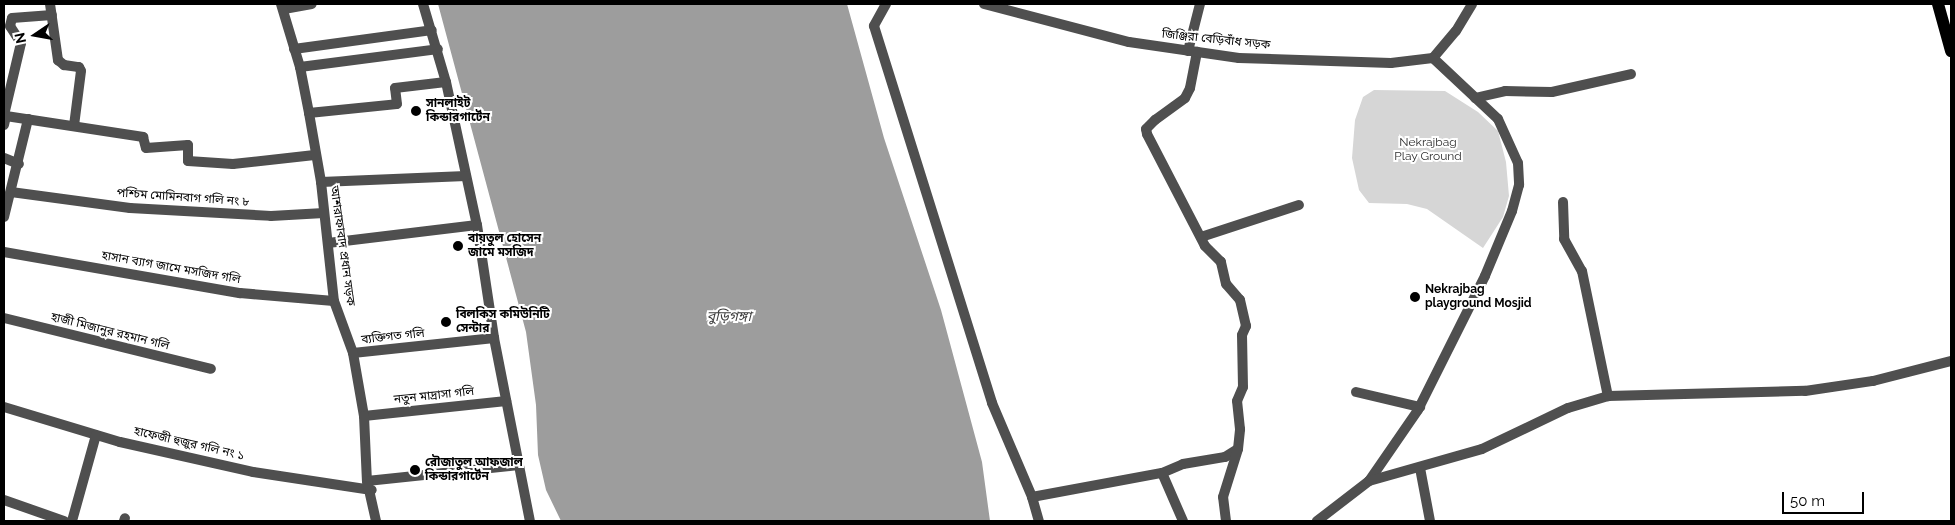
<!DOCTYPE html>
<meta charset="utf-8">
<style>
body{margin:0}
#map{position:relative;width:1955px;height:525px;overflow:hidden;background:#fff;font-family:Raleway,"Noto Sans Bengali",sans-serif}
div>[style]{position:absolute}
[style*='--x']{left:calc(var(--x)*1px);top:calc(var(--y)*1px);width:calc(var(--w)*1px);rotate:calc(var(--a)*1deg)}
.green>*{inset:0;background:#d6d6d6}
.water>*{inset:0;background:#9d9d9d}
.minor>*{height:10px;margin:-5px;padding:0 5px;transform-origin:5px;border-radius:5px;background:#4f4f4f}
.tertiary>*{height:10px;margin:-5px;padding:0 5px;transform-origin:5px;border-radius:5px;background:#4f4f4f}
.primary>*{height:12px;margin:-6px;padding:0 6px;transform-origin:6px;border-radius:6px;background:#000}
.dots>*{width:14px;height:14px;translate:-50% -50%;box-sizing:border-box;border:2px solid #fff;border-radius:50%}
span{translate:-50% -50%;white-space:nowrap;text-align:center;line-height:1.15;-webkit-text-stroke:4px #fff;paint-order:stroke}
.street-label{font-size:12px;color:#000}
.poi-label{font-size:12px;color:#000;font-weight:700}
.left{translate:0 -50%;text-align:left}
.park-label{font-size:12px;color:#2d2d2d}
.water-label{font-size:14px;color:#3e3e3e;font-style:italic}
.frame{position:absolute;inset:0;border:5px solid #000;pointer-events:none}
.north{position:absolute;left:10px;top:10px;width:50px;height:50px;-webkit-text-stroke:4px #fff;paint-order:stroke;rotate:258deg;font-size:14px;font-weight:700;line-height:20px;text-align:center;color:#000}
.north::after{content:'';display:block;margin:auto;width:18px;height:22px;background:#000;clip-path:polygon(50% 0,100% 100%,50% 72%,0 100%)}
.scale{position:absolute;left:1782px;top:492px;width:82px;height:22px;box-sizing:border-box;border:2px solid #000;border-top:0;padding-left:6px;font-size:15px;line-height:18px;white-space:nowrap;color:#000;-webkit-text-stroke:4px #fff;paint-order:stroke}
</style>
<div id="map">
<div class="green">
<div style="clip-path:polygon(1374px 90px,1445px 91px,1478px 112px,1498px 131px,1506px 162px,1509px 196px,1503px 217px,1483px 248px,1427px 209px,1407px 204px,1369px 203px,1359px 190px,1352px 158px,1355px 120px,1363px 97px)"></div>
</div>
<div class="water">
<div style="clip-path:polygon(438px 4px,847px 4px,884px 138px,941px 310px,982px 462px,990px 521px,561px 521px,546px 490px,538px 455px,536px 405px,526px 332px)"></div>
</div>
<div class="minor">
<div style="--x:50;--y:4;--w:57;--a:81.9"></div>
<div style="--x:58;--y:60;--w:8;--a:40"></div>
<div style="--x:64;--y:65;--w:15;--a:8"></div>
<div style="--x:79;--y:67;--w:4;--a:63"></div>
<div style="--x:81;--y:71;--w:55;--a:97.3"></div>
<div style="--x:423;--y:4;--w:81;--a:73.6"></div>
<div style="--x:446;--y:82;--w:146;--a:77.8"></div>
<div style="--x:477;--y:225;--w:114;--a:81.4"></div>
<div style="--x:494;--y:338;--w:187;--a:78.9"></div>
<div style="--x:886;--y:4;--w:25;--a:119"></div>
<div style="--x:874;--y:26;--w:395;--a:72.6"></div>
<div style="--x:992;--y:403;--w:102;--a:66.9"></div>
<div style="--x:1032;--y:497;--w:25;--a:74"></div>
<div style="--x:284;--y:9;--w:28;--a:-10"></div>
<div style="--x:294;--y:49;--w:139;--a:-7.8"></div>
<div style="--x:1188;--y:51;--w:49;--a:-75.7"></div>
<div style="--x:1433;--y:58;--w:35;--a:-50"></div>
<div style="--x:1456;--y:31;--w:31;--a:-59"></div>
<div style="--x:300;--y:67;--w:139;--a:-7.4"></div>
<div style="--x:1475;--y:98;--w:31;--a:-13"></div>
<div style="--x:1505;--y:91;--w:47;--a:1.2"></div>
<div style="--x:1552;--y:92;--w:81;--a:-12.8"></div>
<div style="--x:309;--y:113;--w:88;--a:-5.8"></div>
<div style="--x:397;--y:104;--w:16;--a:-97"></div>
<div style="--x:395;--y:88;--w:51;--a:-6.7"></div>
<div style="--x:4;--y:115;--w:74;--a:-76.7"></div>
<div style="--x:21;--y:43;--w:20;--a:-123"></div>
<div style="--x:10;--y:26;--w:8;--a:-76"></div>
<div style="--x:12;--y:18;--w:40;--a:-4.3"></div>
<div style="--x:4;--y:125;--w:9;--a:-77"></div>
<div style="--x:6;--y:116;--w:139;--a:8.7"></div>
<div style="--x:143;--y:137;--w:11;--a:75"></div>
<div style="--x:146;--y:148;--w:42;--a:-4.1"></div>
<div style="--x:188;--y:145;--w:16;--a:90"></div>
<div style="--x:188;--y:161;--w:45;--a:3.8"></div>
<div style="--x:233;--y:164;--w:82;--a:-6.3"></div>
<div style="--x:4;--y:158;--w:16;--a:22"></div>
<div style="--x:321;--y:182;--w:145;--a:-2.4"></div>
<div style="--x:11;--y:192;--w:120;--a:7.7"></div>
<div style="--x:130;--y:208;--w:141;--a:3.2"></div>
<div style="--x:271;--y:216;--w:53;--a:-3.2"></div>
<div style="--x:1563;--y:202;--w:37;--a:88"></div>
<div style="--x:1564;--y:239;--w:37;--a:61"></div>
<div style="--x:1582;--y:271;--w:128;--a:78.3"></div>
<div style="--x:4;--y:217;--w:101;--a:-76.2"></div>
<div style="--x:1201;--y:237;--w:103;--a:-18.1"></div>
<div style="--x:328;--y:243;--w:150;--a:-6.9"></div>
<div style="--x:4;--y:252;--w:240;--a:9.9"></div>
<div style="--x:240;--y:293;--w:94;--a:4.9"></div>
<div style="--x:4;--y:318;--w:213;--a:13.8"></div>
<div style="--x:353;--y:353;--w:142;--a:-6.1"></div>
<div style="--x:1356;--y:392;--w:66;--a:13.2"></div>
<div style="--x:4;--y:407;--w:121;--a:16.8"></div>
<div style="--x:120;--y:442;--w:136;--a:12.7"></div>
<div style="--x:253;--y:472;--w:120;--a:8.6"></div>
<div style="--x:364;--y:416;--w:143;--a:-6"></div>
<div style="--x:1420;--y:468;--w:54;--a:79.3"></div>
<div style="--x:367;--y:481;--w:152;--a:-6"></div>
<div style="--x:1032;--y:497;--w:132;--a:-10.5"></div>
<div style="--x:4;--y:500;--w:64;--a:19.3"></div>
<div style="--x:72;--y:521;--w:89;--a:-74.4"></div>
<div style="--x:124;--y:521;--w:3;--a:-72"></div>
<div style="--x:1183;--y:521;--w:52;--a:-113.6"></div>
<div style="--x:1162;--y:473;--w:23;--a:-23"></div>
<div style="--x:1183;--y:464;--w:43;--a:-9.5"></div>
<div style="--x:1225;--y:457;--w:15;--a:-32"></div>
<div style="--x:1238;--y:449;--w:20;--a:-84"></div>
<div style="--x:1240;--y:429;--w:28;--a:-96"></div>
<div style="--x:1237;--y:401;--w:15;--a:-67"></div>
<div style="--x:1243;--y:387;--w:52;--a:-91.1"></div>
<div style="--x:1242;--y:335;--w:10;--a:-66"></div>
<div style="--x:1246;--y:326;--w:27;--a:-103"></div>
<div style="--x:1240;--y:300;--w:21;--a:-131"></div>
<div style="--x:1226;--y:284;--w:23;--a:-103"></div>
<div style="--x:1221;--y:262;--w:23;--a:-135"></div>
<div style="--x:1205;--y:246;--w:126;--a:-117.4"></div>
<div style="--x:1147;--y:134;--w:5;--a:-101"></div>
<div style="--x:1146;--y:129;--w:13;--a:-45"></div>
<div style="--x:1155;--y:120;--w:37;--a:-36"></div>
<div style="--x:1185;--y:98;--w:11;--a:-63"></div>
<div style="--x:1190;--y:88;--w:37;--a:-79"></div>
<div style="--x:1226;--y:521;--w:24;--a:-97"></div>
<div style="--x:1223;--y:497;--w:50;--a:-72.6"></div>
</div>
<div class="tertiary">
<div style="--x:281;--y:4;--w:66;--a:73.2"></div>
<div style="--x:300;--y:67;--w:47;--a:78.9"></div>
<div style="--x:309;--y:113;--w:70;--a:80.1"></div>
<div style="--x:321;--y:182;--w:120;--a:83.8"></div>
<div style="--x:334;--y:301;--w:55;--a:69.9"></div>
<div style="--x:353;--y:353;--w:64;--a:80.1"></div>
<div style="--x:364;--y:416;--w:65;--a:87.4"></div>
<div style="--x:367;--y:481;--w:41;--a:77.3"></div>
<div style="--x:984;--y:4;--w:150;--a:14.7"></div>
<div style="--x:1129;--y:42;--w:111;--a:8.3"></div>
<div style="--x:1239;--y:58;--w:152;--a:1.9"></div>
<div style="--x:1391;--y:63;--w:42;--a:-6.8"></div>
<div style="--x:1433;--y:58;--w:89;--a:43.2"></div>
<div style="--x:1498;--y:119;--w:48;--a:65.6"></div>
<div style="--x:1518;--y:163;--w:22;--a:87"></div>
<div style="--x:1519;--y:185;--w:27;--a:105"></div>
<div style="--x:1512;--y:211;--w:70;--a:112.6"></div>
<div style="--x:1485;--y:276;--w:150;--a:116.6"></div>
<div style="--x:1418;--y:410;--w:86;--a:124.6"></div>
<div style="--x:1369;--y:481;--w:66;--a:142.4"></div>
<div style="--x:1369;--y:481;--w:117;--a:-15.8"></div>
<div style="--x:1482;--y:449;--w:95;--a:-25.5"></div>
<div style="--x:1568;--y:408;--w:42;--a:-16.7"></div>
<div style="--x:1608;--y:396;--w:197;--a:-1.5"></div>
<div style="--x:1805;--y:391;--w:69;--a:-8.4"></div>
<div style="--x:1873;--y:381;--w:81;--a:-14.4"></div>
</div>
<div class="primary">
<div style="--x:1938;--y:4;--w:49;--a:74.5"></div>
</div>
<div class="dots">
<div style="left:416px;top:111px;background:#000"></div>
<div style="left:458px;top:246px;background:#000"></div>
<div style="left:1415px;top:297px;background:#000"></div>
<div style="left:446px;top:322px;background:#000"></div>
<div style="left:415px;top:470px;background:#000"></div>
</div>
<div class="street-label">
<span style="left:1216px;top:40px;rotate:6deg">জিঞ্জিরা বেড়িবাঁধ সড়ক</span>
<span style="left:183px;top:198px;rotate:4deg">পশ্চিম মোমিনবাগ গলি নং ৮</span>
<span style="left:342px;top:246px;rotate:82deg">আশরাফাবাদ প্রধান সড়ক</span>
<span style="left:171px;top:268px;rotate:10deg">হাসান ব্যাগ জামে মসজিদ গলি</span>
<span style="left:110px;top:332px;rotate:14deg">হাজী মিজানুর রহমান গলি</span>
<span style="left:393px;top:337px;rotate:-6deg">ব্যক্তিগত গলি</span>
<span style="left:434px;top:396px;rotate:-6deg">নতুন মাদ্রাসা গলি</span>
<span style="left:189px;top:444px;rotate:13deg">হাফেজী হুজুর গলি নং ১</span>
</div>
<div class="poi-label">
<span class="left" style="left:426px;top:111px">সানলাইট<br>কিন্ডারগার্টেন</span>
<span class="left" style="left:468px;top:246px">বায়তুল হোসেন<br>জামে মসজিদ</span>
<span class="left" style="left:1425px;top:297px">Nekrajbag<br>playground Mosjid</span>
<span class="left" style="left:456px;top:322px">বিলকিস কমিউনিটি<br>সেন্টার</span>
<span class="left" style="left:425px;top:470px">রৌজাতুল আফজাল<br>কিন্ডারগার্টেন</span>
</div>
<div class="park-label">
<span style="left:1428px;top:150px">Nekrajbag<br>Play Ground</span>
</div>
<div class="water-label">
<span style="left:729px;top:316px">বুড়িগঙ্গা</span>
</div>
<div class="frame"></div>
<div class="north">N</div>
<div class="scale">50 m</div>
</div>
